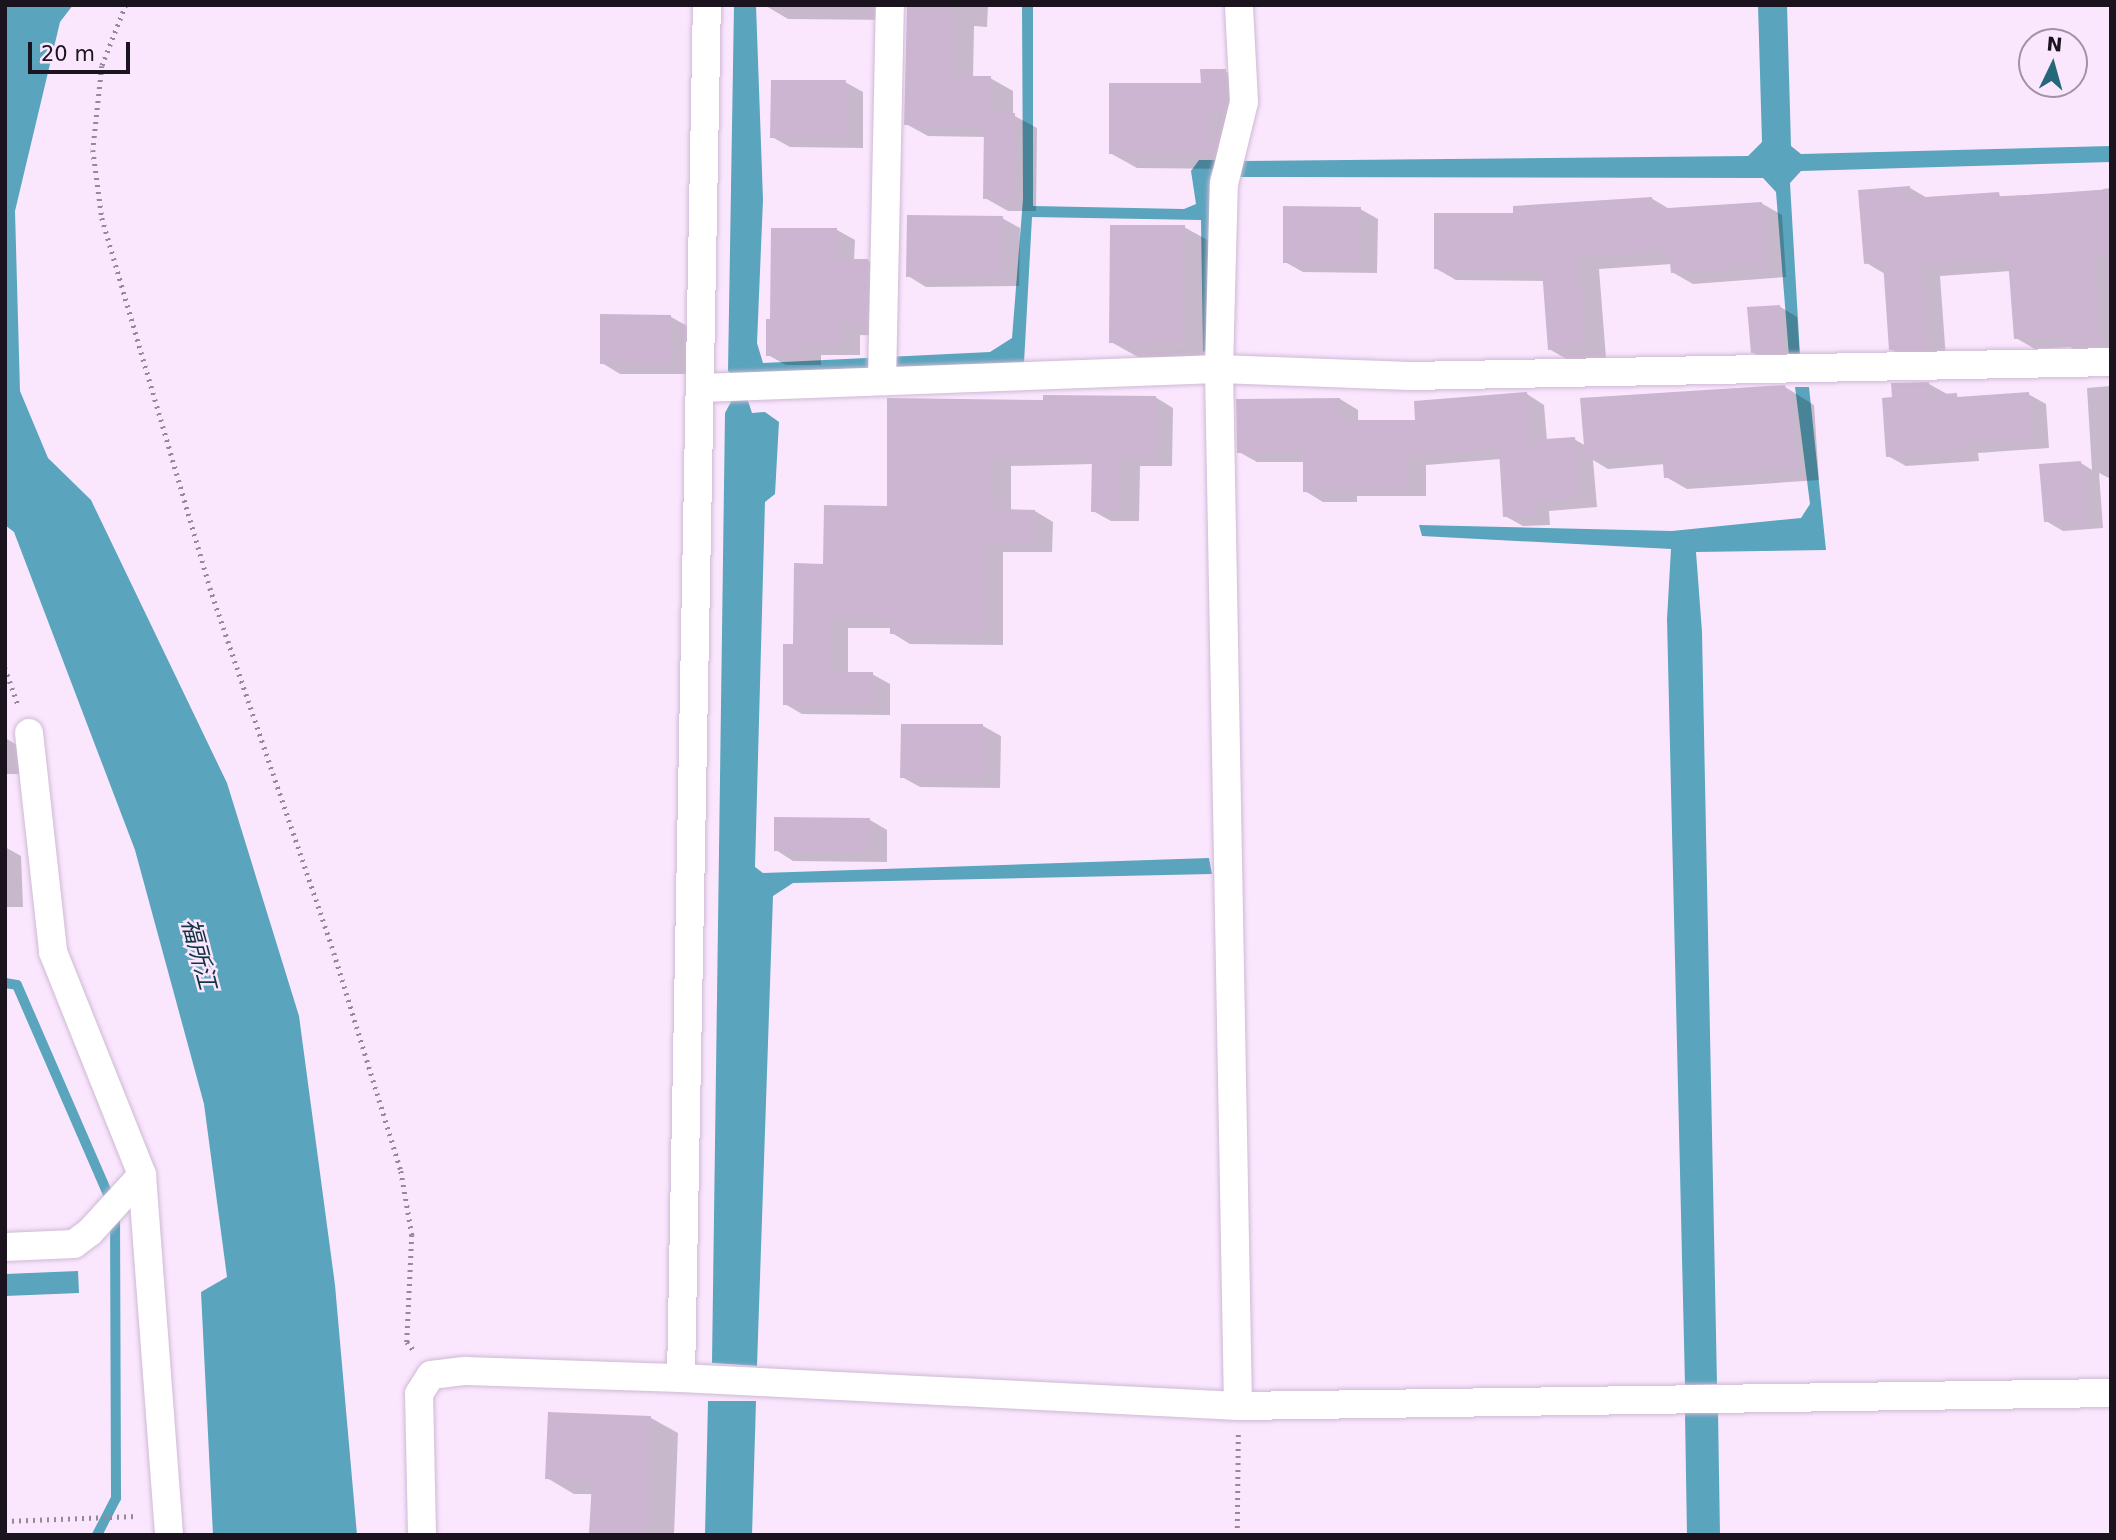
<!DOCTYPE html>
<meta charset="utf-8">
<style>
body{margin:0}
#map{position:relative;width:2116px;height:1540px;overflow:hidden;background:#fae7fe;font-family:"DejaVu Sans","Noto Sans JP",sans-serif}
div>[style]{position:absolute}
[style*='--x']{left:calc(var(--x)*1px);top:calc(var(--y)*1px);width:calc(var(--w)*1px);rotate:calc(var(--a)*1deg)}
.water>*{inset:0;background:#5aa4bd}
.shadow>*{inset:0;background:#0003}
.stream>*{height:10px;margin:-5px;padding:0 5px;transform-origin:5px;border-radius:5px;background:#5aa4bd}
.building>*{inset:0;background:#cbb5d0}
.path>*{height:4.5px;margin-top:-2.25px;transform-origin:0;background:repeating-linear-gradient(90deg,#968899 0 2px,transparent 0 7px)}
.roads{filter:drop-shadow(0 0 2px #cfb8d4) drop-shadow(0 0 2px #cfb8d4)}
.minor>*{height:28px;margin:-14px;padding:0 14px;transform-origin:14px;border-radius:14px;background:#fff}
span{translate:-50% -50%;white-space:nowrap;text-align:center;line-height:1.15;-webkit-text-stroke:5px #fae7fe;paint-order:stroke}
.water-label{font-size:24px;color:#113440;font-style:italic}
.frame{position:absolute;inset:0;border:7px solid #1b131d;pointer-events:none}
.north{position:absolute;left:2018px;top:28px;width:70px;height:70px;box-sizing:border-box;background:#fae7fe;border:2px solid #a192a4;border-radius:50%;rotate:5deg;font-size:19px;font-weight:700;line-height:28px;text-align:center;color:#1b131d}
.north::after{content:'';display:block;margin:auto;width:24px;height:32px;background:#26687b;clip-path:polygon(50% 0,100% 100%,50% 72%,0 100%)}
.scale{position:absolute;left:28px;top:42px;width:102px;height:32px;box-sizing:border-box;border:4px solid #1b131d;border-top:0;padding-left:9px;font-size:21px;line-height:24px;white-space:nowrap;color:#1b131d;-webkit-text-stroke:5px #fae7fe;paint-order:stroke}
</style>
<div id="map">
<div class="water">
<div style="clip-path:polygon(5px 5px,73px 5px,60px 22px,15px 211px,20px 391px,48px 458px,91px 500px,227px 783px,299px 1016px,335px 1285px,357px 1535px,213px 1535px,201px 1292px,227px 1277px,204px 1104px,135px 850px,14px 532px,5px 525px)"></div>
<div style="clip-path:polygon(734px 5px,756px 5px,763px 200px,757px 343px,763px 363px,990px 352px,1012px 338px,1023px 199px,1022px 5px,1033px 5px,1033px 206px,1184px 209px,1196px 204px,1191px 171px,1199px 160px,1216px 160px,1210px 177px,1210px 348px,1203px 352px,1201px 220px,1032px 217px,1024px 363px,735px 377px,728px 371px)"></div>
<div style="clip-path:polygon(1758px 5px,1787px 5px,1791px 146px,1801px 154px,2111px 146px,2111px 162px,1801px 171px,1790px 183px,1800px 355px,1789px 356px,1776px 192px,1763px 178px,1238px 177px,1240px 161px,1748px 156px,1762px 142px)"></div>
<div style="clip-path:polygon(1795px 387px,1809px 387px,1826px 550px,1696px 552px,1702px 632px,1717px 1384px,1685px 1385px,1667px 619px,1671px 549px,1422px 536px,1419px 525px,1672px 531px,1801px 518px,1810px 504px)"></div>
<div style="clip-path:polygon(733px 398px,747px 398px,752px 413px,765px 412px,779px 422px,775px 494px,765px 502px,755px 867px,763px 873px,1209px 858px,1212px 874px,793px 883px,773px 896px,757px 1366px,712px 1363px,725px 413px)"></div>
<div style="clip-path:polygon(78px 1271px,79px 1293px,5px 1296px,5px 1274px)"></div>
<div style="clip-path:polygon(708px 1401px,756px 1401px,752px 1535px,705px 1535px)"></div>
<div style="clip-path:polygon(1718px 1412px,1720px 1535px,1687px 1535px,1685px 1413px)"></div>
</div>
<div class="shadow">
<div style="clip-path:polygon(902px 5px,896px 20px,788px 19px,766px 6px)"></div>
<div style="clip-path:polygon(908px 5px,988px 5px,987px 27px,974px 26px,973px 78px,990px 78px,1013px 91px,1013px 115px,1037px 128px,1036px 211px,1008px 211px,985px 198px,986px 137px,928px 136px,906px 124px)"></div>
<div style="clip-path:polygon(1225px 71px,1252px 86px,1238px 169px,1137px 168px,1110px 153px)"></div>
<div style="clip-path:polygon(845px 82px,863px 92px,863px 148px,790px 147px,772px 137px)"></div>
<div style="clip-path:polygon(1910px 188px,1929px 199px,2103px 192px,2103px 189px,2111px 188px,2111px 352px,2083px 354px,2070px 347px,2035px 349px,2016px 338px,2011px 271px,1940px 276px,1946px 359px,1910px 360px,1890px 349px,1885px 274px,1865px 262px)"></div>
<div style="clip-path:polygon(1651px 198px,1671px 210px,1761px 203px,1782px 215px,1786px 277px,1693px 284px,1672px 272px,1672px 264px,1599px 269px,1606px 358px,1570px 361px,1549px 349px,1545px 281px,1456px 280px,1435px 268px,1515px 215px)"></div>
<div style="clip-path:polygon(1360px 209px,1378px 219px,1377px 273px,1303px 272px,1285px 262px)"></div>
<div style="clip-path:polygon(1002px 218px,1020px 228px,1019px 286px,926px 287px,908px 276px)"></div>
<div style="clip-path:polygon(1184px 227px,1211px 242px,1210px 358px,1138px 357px,1111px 342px)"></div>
<div style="clip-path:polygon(837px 230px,855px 240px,854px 260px,867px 260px,885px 271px,884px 336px,860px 335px,860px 355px,821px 355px,821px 365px,786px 365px,768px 355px,772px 321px)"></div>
<div style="clip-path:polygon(1779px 306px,1797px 317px,1800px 361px,1770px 362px,1752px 352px)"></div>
<div style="clip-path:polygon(602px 316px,671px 317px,689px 327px,688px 374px,620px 374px,602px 363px)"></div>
<div style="clip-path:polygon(1929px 384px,1947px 394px,1963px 398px,2028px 394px,2046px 404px,2049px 448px,1978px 453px,1979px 461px,1906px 466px,1888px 456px)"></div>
<div style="clip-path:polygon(2111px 386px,2111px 479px,2099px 473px,2103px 528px,2063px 531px,2046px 521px,2081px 463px,2092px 470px,2087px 388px)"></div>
<div style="clip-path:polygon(1785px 387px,1814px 405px,1819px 480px,1687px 489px,1666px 477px,1665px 464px,1608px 469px,1593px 460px,1597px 507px,1549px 511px,1550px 525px,1523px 526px,1505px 516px,1501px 459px,1426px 465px,1426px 496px,1357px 496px,1357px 502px,1323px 502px,1305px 491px,1305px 462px,1257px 462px,1239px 452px,1340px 399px,1358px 410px,1358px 421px,1417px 422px,1527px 394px,1544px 405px,1547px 441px,1574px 439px,1586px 446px)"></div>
<div style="clip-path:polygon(1155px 397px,1173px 408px,1172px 466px,1140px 466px,1139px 521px,1111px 521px,1093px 511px,1093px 464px,1011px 466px,1011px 511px,1035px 511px,1053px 522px,1052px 552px,1003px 552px,1003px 645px,910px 644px,892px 633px,892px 628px,848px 628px,848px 674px,872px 674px,890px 684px,890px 715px,802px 714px,785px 704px,795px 646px,825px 566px,888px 507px,1045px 402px)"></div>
<div style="clip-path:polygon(983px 726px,1001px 736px,1000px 788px,920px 787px,902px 777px)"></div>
<div style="clip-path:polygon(5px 738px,19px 746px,20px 774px,5px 774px)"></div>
<div style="clip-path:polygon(870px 820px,887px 830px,887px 862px,793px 861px,776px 850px)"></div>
<div style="clip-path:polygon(5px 847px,21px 856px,23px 907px,5px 907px)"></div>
<div style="clip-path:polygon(651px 1418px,678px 1433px,674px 1535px,594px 1535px,591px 1533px,593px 1494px,574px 1494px,547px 1478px)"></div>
</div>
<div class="stream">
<div style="--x:5;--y:983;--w:12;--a:9"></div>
<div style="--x:17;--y:985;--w:245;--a:66.5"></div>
<div style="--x:115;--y:1210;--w:288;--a:89.8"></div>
<div style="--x:116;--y:1498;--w:42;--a:117.2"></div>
</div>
<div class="building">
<div style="clip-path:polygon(907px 5px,952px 5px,951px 76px,991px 76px,990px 113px,1015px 113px,1014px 199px,983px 199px,984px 126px,904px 125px)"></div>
<div style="clip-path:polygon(1200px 69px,1226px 69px,1225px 111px,1212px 111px,1212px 154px,1109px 154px,1109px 83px,1201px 83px)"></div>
<div style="clip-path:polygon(771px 80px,846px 80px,845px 139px,770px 138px)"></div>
<div style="clip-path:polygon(1910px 186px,1911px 198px,1999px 192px,2000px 197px,2111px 189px,2111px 253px,2094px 254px,2100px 341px,2062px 344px,2062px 336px,2014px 339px,2008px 259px,1921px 266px,1927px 349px,1889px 350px,1883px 262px,1864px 264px,1858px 190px)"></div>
<div style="clip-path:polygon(1652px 197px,1653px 209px,1762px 202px,1766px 266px,1671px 273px,1669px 251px,1579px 258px,1585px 347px,1548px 350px,1542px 270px,1434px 269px,1434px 213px,1513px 213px,1513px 206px)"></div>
<div style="clip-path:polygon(1283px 206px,1361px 207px,1360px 263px,1283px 263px)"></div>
<div style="clip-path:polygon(907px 215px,1003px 216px,1002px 277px,906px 277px)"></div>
<div style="clip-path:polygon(1110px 225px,1185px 225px,1184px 344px,1109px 343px)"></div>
<div style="clip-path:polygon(771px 228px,837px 228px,837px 259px,868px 259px,867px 326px,842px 326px,842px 346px,804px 345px,804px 356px,766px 356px,766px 319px,770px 319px)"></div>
<div style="clip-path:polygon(1780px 305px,1783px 352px,1751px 353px,1747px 307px)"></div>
<div style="clip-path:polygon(600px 314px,671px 315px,671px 365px,600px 364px)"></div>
<div style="clip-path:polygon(1929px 382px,1930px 395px,1957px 393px,1957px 397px,2029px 392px,2032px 439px,1961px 444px,1961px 451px,1886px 457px,1882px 398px,1892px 397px,1891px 383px)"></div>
<div style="clip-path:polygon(1785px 385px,1786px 391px,1792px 391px,1798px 469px,1664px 478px,1662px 451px,1585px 457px,1580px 398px)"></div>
<div style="clip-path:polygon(1527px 392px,1530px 440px,1575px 437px,1579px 497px,1532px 501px,1533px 515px,1503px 517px,1499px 449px,1409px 455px,1408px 487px,1340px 487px,1340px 493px,1303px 492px,1303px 453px,1237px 453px,1236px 399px,1340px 398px,1340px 420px,1415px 420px,1414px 401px)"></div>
<div style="clip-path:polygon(1043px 395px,1156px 396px,1155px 457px,1122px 457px,1122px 512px,1091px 512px,1092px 455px,994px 456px,994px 509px,1035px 510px,1035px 543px,986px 543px,986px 635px,890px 634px,890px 619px,830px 619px,830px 672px,873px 672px,873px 706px,783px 705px,783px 644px,793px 644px,794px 563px,823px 564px,824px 505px,887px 506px,887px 398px,1043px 400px)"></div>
<div style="clip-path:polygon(2081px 461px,2086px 519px,2044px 522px,2039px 464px)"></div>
<div style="clip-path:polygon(901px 724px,983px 724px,983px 778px,900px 778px)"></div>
<div style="clip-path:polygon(774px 817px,870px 818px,870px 852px,774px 851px)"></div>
<div style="clip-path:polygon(548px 1412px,651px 1416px,647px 1535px,589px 1534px,592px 1481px,545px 1479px)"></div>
</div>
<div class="path">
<div style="--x:126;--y:5;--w:66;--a:111.5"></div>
<div style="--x:102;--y:66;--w:84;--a:96.1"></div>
<div style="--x:93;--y:150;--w:69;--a:82.5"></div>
<div style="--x:102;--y:218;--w:385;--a:73.7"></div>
<div style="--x:210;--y:588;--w:385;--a:71.2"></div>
<div style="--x:334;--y:953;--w:228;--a:72.9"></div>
<div style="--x:401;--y:1171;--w:65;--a:80.2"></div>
<div style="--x:412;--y:1235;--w:107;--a:92.7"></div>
<div style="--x:407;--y:1342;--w:13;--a:51"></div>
<div style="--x:5;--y:668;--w:41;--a:70.3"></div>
<div style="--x:5;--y:1521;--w:132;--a:-2.2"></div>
<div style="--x:1237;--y:1535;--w:101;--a:-89.4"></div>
</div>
<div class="roads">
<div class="minor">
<div style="--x:882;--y:381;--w:376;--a:-88.8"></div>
<div style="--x:701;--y:388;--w:518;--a:-2.1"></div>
<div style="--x:1219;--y:369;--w:191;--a:2.1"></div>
<div style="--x:1410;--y:376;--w:701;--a:-1.14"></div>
<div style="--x:29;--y:733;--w:220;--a:83.7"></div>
<div style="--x:53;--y:952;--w:240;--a:68.2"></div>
<div style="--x:142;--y:1175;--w:361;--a:85.7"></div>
<div style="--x:5;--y:1247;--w:69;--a:-2.5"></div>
<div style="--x:74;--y:1244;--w:20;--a:-37"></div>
<div style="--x:90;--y:1232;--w:77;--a:-47.6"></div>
<div style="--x:681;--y:1378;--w:1373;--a:-88.92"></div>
<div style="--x:1238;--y:1406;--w:1037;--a:-91.05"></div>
<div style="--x:1219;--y:369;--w:185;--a:-88.5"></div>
<div style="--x:1224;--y:184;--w:84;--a:-76.3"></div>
<div style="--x:1244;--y:102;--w:97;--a:-93"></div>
<div style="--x:422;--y:1535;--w:141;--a:-91.2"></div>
<div style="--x:419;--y:1394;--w:22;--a:-58"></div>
<div style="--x:431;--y:1375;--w:35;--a:-7"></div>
<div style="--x:466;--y:1371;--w:215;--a:1.9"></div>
<div style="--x:681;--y:1378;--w:558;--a:2.88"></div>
<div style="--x:1238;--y:1406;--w:873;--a:-0.85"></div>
</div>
</div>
<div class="water-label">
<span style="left:198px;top:954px;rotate:75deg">福所江</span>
</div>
<div class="frame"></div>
<div class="north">N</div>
<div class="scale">20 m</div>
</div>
